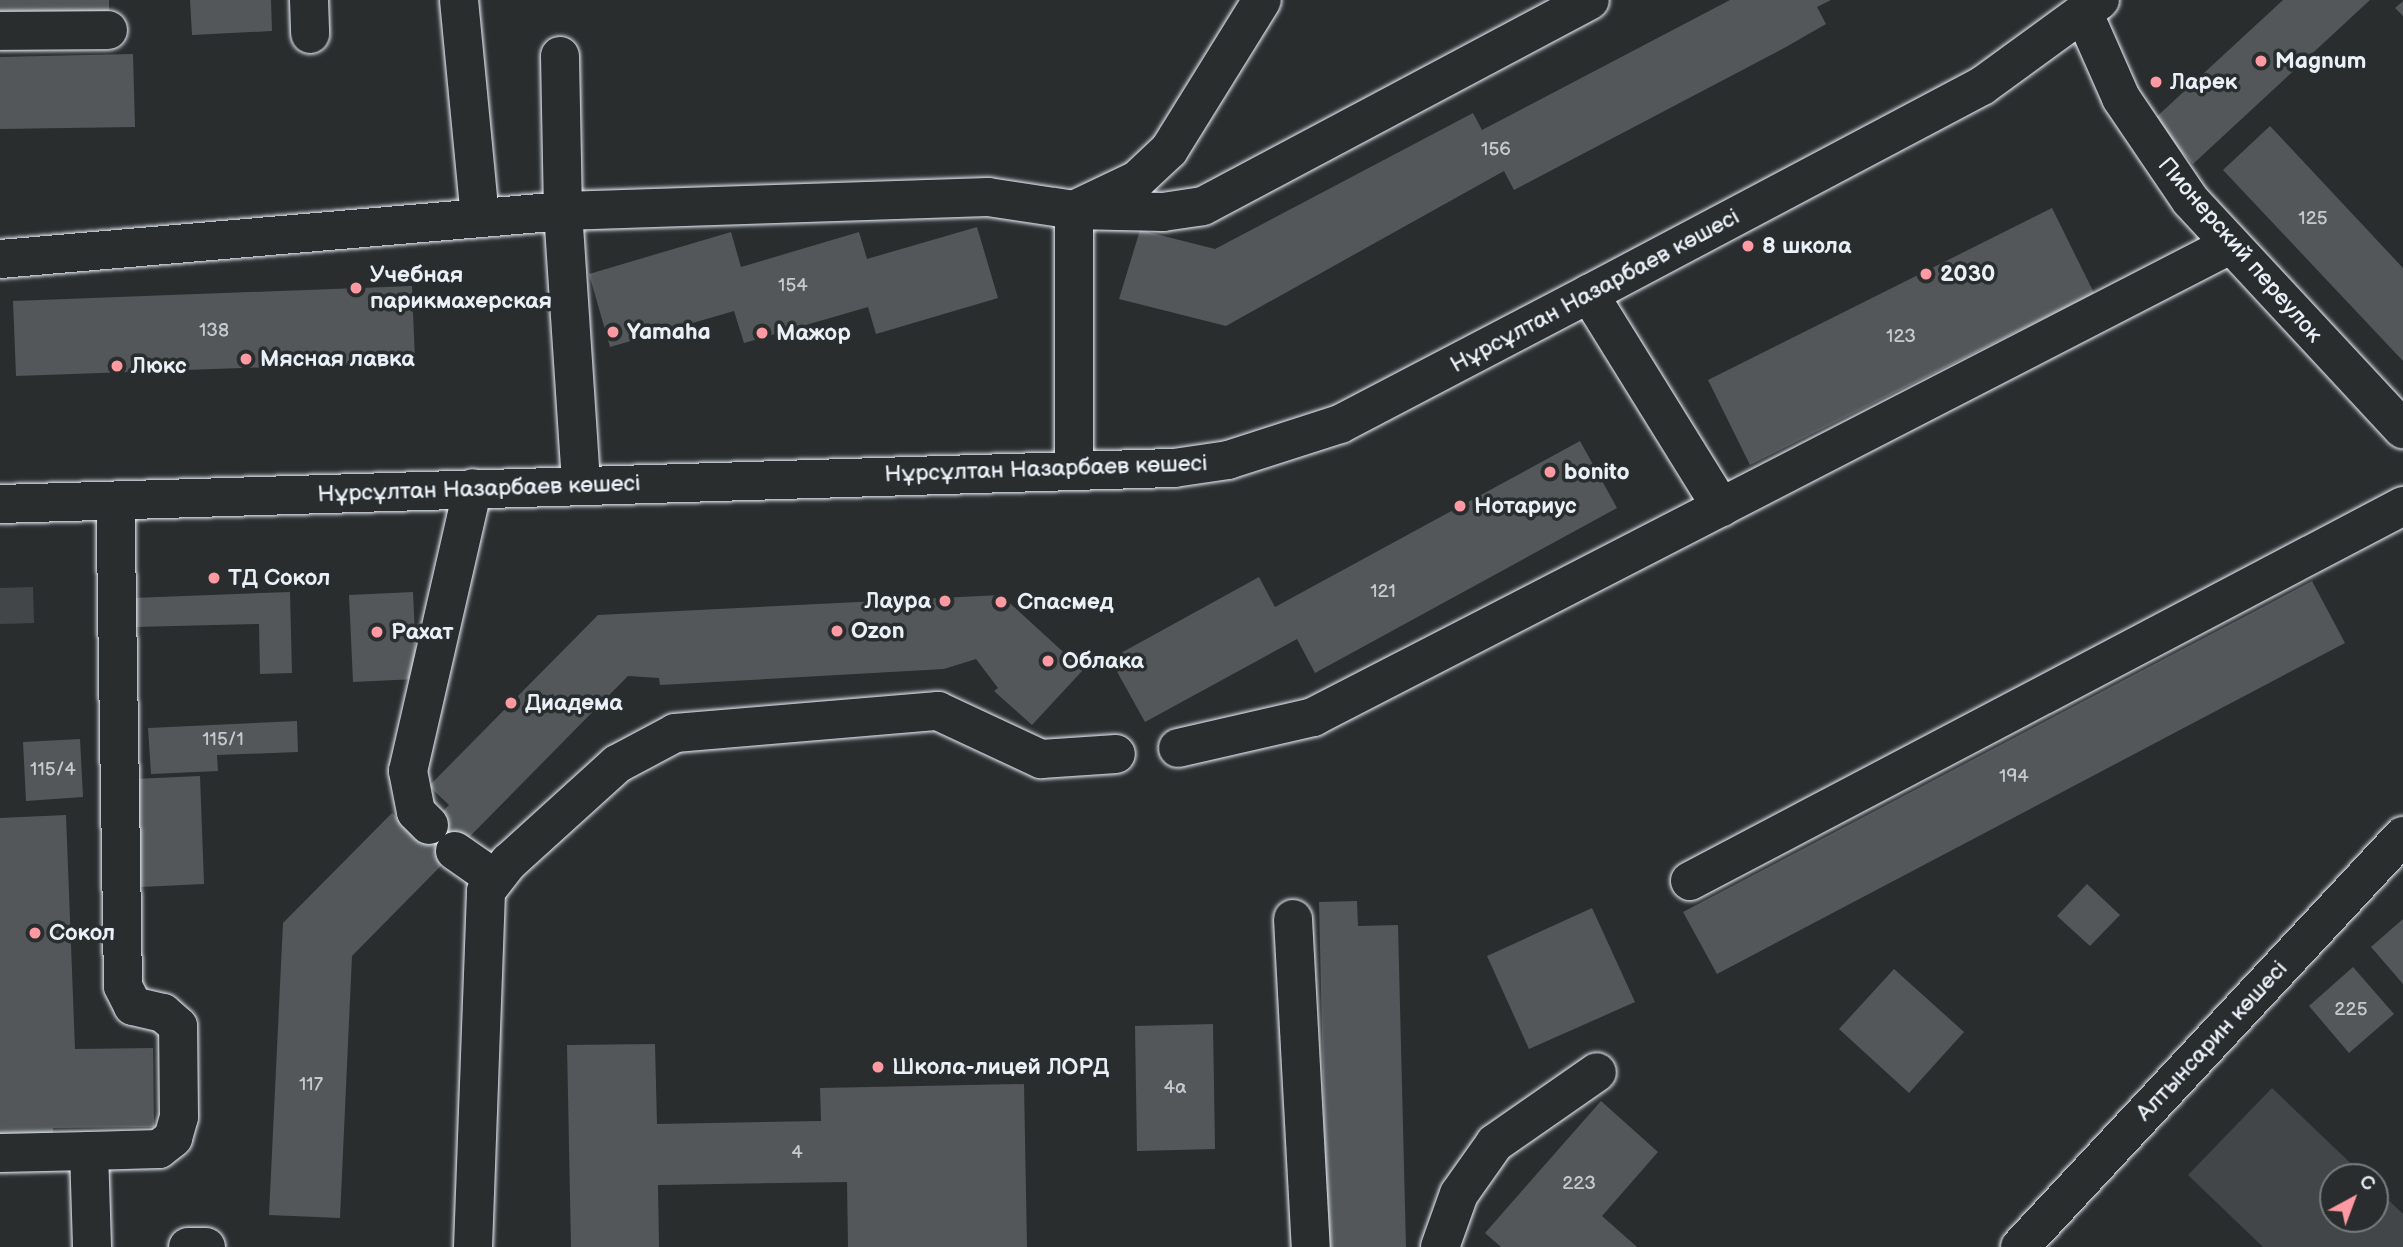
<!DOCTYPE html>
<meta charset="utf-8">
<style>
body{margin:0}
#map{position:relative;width:2403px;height:1247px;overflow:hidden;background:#2a2d2e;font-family:"Balsamiq Sans",sans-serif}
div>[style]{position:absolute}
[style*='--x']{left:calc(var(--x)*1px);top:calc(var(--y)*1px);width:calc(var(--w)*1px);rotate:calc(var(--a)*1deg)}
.green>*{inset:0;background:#424648}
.building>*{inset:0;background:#535759}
.roads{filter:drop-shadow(0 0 2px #e8f1f8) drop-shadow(0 0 2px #e8f1f8)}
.minor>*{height:38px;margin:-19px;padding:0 19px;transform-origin:19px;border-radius:19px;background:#2a2d2e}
.major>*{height:38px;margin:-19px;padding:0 19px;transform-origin:19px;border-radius:19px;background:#2a2d2e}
.dots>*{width:19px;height:19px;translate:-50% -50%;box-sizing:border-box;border:4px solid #2a2d2e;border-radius:50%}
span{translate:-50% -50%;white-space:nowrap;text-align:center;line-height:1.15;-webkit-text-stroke:7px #2a2d2e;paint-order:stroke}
.number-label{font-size:19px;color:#c3cad0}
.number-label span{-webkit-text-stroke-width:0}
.poi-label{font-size:23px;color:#e8f1f8;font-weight:700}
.left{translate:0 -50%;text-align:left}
.right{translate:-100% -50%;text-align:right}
.street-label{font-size:23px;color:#e8f1f8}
.north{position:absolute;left:2319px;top:1163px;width:70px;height:70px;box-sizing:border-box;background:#2a2d2e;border:2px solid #767b7f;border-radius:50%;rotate:41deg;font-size:19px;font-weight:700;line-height:28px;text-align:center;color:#e8f1f8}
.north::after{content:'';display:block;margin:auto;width:24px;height:32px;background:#ff9aa2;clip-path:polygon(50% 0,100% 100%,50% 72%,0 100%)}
</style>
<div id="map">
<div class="green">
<div style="clip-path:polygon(33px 587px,34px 623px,0 624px,0 588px)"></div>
<div style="clip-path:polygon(2272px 1088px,2365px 1177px,2333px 1177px,2333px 1219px,2375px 1219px,2375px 1187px,2403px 1214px,2403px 1247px,2263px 1247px,2188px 1175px)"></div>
</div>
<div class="building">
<div style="clip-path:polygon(0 0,109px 0,109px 11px,0 12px)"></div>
<div style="clip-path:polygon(190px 0,271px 0,272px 31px,192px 35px)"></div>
<div style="clip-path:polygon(1730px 0,1831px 0,1817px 7px,1826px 24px,1786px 47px,1514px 190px,1504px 171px,1226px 326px,1119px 299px,1140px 230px,1215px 249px,1473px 113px,1482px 130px)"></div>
<div style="clip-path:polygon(2283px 0,2370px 0,2193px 164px,2152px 121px)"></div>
<div style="clip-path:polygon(2403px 1px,2403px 16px,2395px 8px)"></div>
<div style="clip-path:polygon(133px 54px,135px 127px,0 129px,0 57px)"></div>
<div style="clip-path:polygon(2270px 126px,2403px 268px,2403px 361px,2223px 170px)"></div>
<div style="clip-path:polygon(2052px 208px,2094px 293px,1750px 465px,1708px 380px)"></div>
<div style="clip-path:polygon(977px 227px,998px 298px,876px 334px,868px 307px,744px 343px,734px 311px,610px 347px,589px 274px,731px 232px,741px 267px,859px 232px,867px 259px)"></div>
<div style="clip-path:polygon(412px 286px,415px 362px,16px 376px,13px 301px)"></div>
<div style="clip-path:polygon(1580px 441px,1617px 508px,1315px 673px,1297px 639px,1145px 722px,1110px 659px,1259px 577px,1275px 607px)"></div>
<div style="clip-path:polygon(2312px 581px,2345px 643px,1717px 974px,1683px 912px)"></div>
<div style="clip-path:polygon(290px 592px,292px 673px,260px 674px,259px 624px,134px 627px,132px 598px)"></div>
<div style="clip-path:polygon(413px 592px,417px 679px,353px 682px,349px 595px)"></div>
<div style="clip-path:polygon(1001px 595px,1083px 670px,1032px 725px,994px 691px,998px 688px,976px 659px,944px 669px,660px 685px,659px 678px,628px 676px,352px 956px,340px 1218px,269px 1215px,283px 923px,392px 813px,417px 837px,449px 805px,429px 786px,598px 615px)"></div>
<div style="clip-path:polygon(297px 721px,298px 752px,217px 755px,218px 771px,151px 774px,148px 728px)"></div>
<div style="clip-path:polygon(80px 739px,83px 797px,26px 801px,23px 742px)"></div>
<div style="clip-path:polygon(200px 776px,204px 884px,140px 887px,135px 779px)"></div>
<div style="clip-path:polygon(66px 815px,75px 1049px,153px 1048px,154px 1127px,53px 1128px,53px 1136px,0 1137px,0 818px)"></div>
<div style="clip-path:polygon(2087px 884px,2120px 915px,2090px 946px,2057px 916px)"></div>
<div style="clip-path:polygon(1357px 901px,1358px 926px,1398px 925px,1406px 1247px,1327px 1247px,1319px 902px)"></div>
<div style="clip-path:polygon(1592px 908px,1635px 1002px,1529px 1049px,1487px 956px)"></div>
<div style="clip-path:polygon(2403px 919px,2403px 984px,2371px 947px)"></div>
<div style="clip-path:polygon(2353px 967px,2394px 1014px,2349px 1053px,2309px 1006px)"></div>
<div style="clip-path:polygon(1894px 969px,1964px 1032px,1909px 1093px,1839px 1029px)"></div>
<div style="clip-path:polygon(1213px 1024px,1215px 1149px,1137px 1151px,1135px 1026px)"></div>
<div style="clip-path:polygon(655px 1044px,657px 1124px,821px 1121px,820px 1088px,1024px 1084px,1027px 1247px,848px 1247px,847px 1182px,658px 1185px,659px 1247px,571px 1247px,567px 1045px)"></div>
<div style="clip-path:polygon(1601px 1101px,1658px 1152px,1602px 1216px,1637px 1247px,1501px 1247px,1485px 1233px)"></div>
</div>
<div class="roads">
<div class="minor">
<div style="--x:309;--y:0;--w:34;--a:88"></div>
<div style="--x:459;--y:0;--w:219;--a:84.5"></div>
<div style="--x:2084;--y:14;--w:92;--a:66.2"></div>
<div style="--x:2121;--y:98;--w:123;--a:55.9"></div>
<div style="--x:2190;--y:200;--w:313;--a:47.1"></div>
<div style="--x:0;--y:31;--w:108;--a:-0.5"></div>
<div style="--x:560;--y:56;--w:155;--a:88.9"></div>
<div style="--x:563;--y:211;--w:275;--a:86.2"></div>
<div style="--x:0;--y:259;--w:565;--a:-4.87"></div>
<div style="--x:563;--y:211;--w:425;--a:-1.9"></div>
<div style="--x:988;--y:197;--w:87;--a:8.6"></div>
<div style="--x:1074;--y:210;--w:89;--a:1.3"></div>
<div style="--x:1163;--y:212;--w:40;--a:-8.5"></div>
<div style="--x:1203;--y:206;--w:438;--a:-28"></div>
<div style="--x:1589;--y:294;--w:251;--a:58.2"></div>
<div style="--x:1074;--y:471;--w:261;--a:-90"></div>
<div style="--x:1074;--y:210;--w:70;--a:-25.5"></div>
<div style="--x:1137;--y:180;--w:44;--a:-43.2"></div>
<div style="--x:1169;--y:150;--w:176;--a:-58.2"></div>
<div style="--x:1178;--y:748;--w:139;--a:-12.9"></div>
<div style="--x:1313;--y:717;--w:1031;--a:-27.24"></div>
<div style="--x:429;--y:825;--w:18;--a:-135"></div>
<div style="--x:416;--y:812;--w:42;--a:-101"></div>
<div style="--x:408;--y:771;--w:290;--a:-77.1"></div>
<div style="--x:455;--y:851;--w:47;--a:34.7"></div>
<div style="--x:1690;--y:881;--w:806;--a:-27.74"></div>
<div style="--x:1293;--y:919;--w:328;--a:86.9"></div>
<div style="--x:89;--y:1151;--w:70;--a:-1.6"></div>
<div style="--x:159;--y:1149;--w:18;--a:-38"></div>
<div style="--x:173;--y:1138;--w:22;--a:-74"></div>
<div style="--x:179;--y:1117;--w:91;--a:-90.6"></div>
<div style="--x:178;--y:1026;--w:20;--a:-139"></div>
<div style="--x:163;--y:1013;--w:31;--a:-167"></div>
<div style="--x:133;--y:1006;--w:22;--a:-117"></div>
<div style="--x:123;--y:986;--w:483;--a:-90.9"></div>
<div style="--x:0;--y:1153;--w:89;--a:-1.3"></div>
<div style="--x:89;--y:1151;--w:96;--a:88.2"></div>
<div style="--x:188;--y:1247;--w:18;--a:0"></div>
<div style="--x:473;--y:1247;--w:356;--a:-87.9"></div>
<div style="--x:486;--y:891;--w:37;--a:-52"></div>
<div style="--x:509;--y:862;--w:146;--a:-42.2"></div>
<div style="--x:617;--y:764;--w:66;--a:-28.1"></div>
<div style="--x:675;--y:733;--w:264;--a:-4.8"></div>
<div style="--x:938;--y:711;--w:114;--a:25"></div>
<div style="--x:1041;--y:759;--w:75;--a:-3.8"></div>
<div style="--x:1440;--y:1247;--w:56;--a:-70.3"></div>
<div style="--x:1459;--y:1194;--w:62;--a:-54.8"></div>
<div style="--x:1495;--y:1143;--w:124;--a:-34.8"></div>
<div style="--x:2020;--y:1247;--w:562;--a:-47.02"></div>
</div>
<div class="major">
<div style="--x:0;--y:504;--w:1175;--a:-1.76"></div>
<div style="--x:1174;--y:468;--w:55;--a:-8.4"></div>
<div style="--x:1228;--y:460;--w:118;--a:-17.8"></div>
<div style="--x:1340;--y:424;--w:281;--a:-27.6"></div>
<div style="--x:1589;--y:294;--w:445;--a:-27.9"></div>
<div style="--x:1982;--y:86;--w:146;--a:-36.1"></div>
</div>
</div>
<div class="dots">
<div style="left:2261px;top:61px;background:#ff9aa2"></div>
<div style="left:2156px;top:82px;background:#ff9aa2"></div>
<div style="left:1748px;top:246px;background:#ff9aa2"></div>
<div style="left:1926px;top:274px;background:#ff9aa2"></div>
<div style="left:356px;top:288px;background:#ff9aa2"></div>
<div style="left:613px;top:332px;background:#ff9aa2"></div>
<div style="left:762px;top:333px;background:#ff9aa2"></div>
<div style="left:246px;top:359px;background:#ff9aa2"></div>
<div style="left:117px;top:366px;background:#ff9aa2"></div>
<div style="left:1550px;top:472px;background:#ff9aa2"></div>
<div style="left:1460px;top:506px;background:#ff9aa2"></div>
<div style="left:214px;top:578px;background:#ff9aa2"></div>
<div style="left:945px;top:601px;background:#ff9aa2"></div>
<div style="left:1001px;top:602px;background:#ff9aa2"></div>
<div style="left:837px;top:631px;background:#ff9aa2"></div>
<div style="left:377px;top:632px;background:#ff9aa2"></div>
<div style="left:1048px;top:661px;background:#ff9aa2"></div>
<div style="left:511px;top:703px;background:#ff9aa2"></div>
<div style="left:35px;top:933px;background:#ff9aa2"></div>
<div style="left:878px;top:1067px;background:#ff9aa2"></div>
</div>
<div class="number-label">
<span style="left:1496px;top:150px">156</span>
<span style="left:2313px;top:219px">125</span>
<span style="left:793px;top:286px">154</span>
<span style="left:214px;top:331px">138</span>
<span style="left:1901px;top:337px">123</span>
<span style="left:1383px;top:592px">121</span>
<span style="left:223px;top:740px">115/1</span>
<span style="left:53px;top:770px">115/4</span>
<span style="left:2014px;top:777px">194</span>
<span style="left:2351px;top:1010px">225</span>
<span style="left:311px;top:1085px">117</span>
<span style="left:1175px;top:1088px">4а</span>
<span style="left:797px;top:1153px">4</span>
<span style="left:1579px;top:1184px">223</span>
</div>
<div class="poi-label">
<span class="left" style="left:2275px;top:61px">Magnum</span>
<span class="left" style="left:2170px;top:82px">Ларек</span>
<span class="left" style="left:1762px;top:246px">8 школа</span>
<span class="left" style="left:1940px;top:274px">2030</span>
<span class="left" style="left:370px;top:288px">Учебная<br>парикмахерская</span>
<span class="left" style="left:627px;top:332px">Yamaha</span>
<span class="left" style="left:776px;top:333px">Мажор</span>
<span class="left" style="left:260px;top:359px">Мясная лавка</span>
<span class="left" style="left:131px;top:366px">Люкс</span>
<span class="left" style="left:1564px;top:472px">bonito</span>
<span class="left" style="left:1474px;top:506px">Нотариус</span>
<span class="left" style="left:228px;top:578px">ТД Сокол</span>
<span class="right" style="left:931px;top:601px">Лаура</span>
<span class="left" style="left:1017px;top:602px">Спасмед</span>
<span class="left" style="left:851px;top:631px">Ozon</span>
<span class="left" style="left:391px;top:632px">Рахат</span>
<span class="left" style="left:1062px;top:661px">Облака</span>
<span class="left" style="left:525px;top:703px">Диадема</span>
<span class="left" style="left:49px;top:933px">Сокол</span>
<span class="left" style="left:892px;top:1067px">Школа-лицей ЛОРД</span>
</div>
<div class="street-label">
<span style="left:2240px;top:250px;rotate:49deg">Пионерский переулок</span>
<span style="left:1595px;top:291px;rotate:-28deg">Нұрсұлтан Назарбаев көшесі</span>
<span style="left:1046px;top:469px;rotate:-2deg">Нұрсұлтан Назарбаев көшесі</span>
<span style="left:479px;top:489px;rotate:-2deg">Нұрсұлтан Назарбаев көшесі</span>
<span style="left:2212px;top:1041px;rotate:-47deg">Алтынсарин көшесі</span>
</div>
<div class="north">С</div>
</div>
